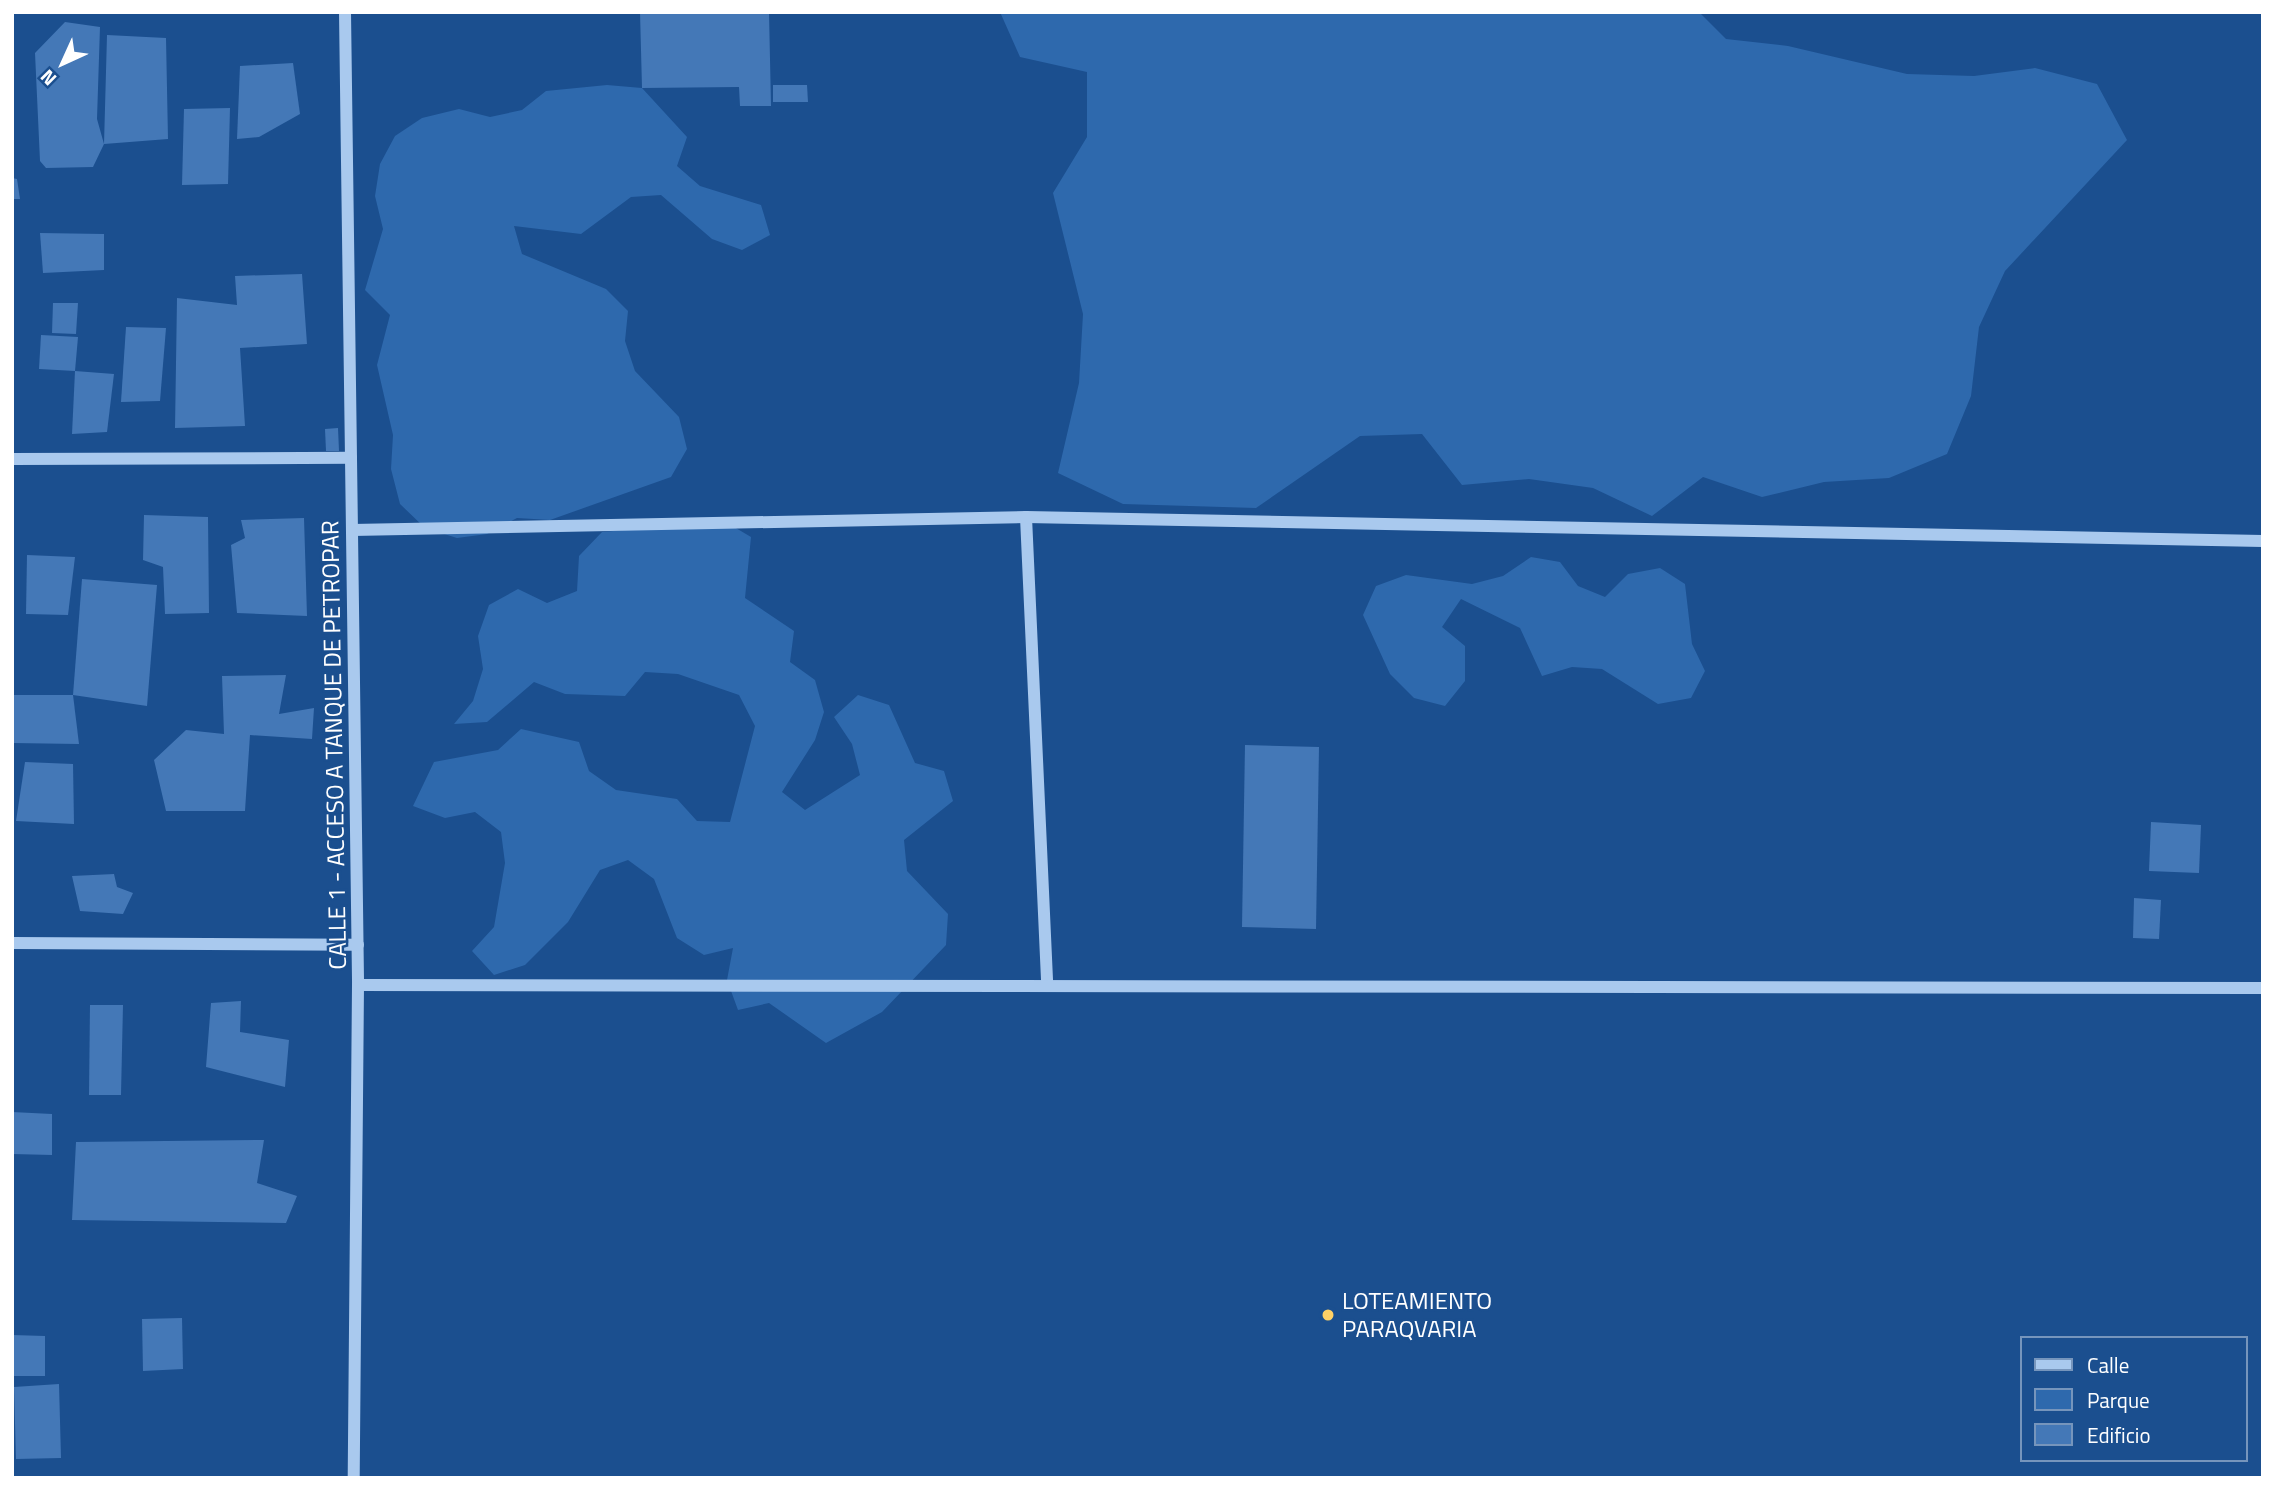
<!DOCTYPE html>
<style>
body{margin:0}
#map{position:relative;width:2275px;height:1490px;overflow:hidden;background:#1b4f8f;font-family:"Titillium Web",sans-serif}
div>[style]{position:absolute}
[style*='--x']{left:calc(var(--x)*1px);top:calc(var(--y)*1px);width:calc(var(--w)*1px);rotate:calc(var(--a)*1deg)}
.green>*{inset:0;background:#2e69ad}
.building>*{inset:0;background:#4478b7}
.minor>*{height:12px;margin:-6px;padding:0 6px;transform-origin:6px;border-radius:6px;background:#a9c9ee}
.dots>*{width:19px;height:19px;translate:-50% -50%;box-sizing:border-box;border:4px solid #1b4f8f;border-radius:50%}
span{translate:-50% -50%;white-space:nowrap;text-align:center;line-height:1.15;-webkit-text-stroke:5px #1b4f8f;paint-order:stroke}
.street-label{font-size:24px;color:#fff}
.poi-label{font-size:24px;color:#fff}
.left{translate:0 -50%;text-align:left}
.frame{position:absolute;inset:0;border:14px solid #fff;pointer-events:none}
.legend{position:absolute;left:2020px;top:1336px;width:228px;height:126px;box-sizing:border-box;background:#1b4f8f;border:2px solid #7695bc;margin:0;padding:9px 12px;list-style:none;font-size:21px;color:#fff}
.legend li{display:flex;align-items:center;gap:14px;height:35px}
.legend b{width:35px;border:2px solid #7695bc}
.north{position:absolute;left:28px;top:28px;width:70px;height:70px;-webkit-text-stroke:5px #1b4f8f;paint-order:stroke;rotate:225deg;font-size:19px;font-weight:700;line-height:28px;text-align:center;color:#fff}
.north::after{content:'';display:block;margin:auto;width:24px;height:32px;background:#fff;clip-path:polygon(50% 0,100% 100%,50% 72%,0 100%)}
</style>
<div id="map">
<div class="green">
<div style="clip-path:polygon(1000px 12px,1699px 12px,1726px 39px,1788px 46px,1907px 74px,1974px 76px,2035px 68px,2097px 84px,2127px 140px,2005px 271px,1979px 327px,1971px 396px,1947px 454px,1889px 478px,1824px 482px,1762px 497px,1703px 477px,1652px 516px,1593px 488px,1529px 479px,1462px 485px,1422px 434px,1360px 436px,1256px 508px,1123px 504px,1058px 473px,1079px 383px,1083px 314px,1053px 193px,1087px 137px,1087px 72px,1020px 57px)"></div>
<div style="clip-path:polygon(607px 85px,642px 88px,687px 137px,677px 166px,700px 186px,761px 205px,770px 235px,742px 250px,712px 239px,661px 195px,631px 197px,581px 234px,514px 226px,522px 254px,606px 289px,628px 311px,625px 341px,635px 371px,679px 417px,687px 449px,671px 477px,550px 520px,517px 518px,487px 534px,457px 538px,425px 528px,400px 504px,391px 469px,393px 435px,377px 365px,390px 315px,365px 290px,383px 229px,375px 196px,380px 164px,395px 136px,422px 118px,459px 109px,490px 117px,522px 110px,546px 91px)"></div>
<div style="clip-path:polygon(724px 521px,751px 537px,745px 598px,794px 631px,790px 662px,815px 680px,824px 712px,815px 740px,782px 792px,805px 810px,860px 775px,852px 744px,834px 717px,858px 695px,889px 705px,915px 763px,944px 771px,953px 801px,904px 840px,907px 871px,948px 914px,946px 945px,882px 1012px,826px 1043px,769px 1003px,738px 1010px,727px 980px,733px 948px,704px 955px,677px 938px,654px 879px,628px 860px,600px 870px,568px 922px,525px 965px,494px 975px,472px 951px,494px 927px,505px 863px,501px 832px,475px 812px,445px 818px,413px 806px,434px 762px,498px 750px,521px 729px,579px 742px,589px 771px,616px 790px,677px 799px,697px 821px,730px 822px,755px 726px,739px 695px,678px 674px,645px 672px,625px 696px,565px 694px,534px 682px,487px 722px,454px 724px,473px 701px,483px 669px,478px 636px,489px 605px,518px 589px,547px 603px,577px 591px,579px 556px,602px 532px)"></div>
<div style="clip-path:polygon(1531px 557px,1560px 562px,1578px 586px,1605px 597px,1628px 574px,1660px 568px,1685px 584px,1692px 644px,1705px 671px,1691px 698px,1658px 704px,1602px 669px,1572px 667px,1542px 676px,1520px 628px,1461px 599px,1442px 627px,1465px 646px,1465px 681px,1445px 706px,1414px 698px,1390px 674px,1363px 615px,1376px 586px,1406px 575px,1472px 584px,1503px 576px)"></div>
</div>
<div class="building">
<div style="clip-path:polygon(640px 12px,769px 12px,771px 106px,740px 106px,739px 87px,642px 88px)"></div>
<div style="clip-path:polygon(65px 22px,100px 27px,97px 119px,104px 144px,107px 35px,166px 38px,168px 139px,104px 144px,93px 167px,46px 168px,40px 161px,35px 53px)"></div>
<div style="clip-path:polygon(293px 63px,300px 114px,259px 137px,237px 139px,240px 66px)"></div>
<div style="clip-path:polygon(773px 85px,807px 85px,808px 102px,773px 102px)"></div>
<div style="clip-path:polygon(230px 108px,228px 184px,182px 185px,184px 109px)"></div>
<div style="clip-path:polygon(12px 178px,17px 179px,20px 199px,12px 199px)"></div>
<div style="clip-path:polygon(40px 233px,104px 234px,104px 270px,43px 273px)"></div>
<div style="clip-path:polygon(302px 274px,307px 344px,240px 348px,245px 426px,175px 428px,177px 298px,237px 305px,235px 276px)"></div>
<div style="clip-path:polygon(53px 303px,78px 303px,76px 334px,52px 333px)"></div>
<div style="clip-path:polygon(126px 327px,166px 328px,160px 401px,121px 402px)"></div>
<div style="clip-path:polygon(41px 335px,78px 337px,75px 371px,39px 369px)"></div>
<div style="clip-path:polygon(75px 371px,114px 374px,107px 432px,72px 434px)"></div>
<div style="clip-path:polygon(338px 428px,339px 451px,326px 451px,325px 429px)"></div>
<div style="clip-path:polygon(144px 515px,208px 517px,209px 613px,165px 614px,163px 567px,143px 560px)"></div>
<div style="clip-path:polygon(304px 518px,307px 616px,237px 613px,231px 545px,245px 538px,241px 520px)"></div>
<div style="clip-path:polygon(27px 555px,75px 557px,68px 615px,26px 614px)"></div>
<div style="clip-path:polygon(82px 579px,157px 585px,147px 706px,73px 695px)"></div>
<div style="clip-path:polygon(286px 675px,279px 714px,314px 708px,312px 739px,250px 735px,245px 811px,166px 811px,154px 760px,186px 730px,224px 734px,222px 676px)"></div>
<div style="clip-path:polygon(12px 695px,73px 695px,79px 744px,12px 743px)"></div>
<div style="clip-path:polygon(1245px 745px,1319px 747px,1316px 929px,1242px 927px)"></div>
<div style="clip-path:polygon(25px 762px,73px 764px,74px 824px,16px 821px)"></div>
<div style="clip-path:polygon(2151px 822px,2201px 825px,2199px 873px,2149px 871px)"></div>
<div style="clip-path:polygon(114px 874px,117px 887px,133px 893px,123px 914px,80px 911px,72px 876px)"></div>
<div style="clip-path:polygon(2134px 898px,2161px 900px,2159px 939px,2133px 938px)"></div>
<div style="clip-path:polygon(241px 1001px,240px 1032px,289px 1040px,285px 1087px,206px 1067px,211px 1003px)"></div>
<div style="clip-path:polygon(90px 1005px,123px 1005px,121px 1095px,89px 1095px)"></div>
<div style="clip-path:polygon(12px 1112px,52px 1114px,52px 1155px,12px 1154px)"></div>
<div style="clip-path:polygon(264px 1140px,257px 1183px,297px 1196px,286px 1223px,72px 1220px,76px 1142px)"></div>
<div style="clip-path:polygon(182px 1318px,183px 1369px,143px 1371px,142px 1319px)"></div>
<div style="clip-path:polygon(12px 1335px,45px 1336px,45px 1376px,12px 1376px)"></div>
<div style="clip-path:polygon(59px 1384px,61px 1458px,16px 1459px,14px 1387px)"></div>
</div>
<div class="minor">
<div style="--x:345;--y:12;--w:973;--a:89.23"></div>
<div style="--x:358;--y:985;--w:493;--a:90.5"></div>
<div style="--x:12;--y:459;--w:339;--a:-0.2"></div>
<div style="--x:1026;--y:517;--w:469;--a:87.4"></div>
<div style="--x:352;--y:530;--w:674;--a:-1.1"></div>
<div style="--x:1026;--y:517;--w:1237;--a:1.11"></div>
<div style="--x:12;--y:943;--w:346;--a:0.3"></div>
<div style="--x:358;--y:985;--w:1905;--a:0.09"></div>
</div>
<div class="dots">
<div style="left:1328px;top:1315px;background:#ffd166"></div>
</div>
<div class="street-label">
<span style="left:334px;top:745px;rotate:-91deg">CALLE 1 - ACCESO A TANQUE DE PETROPAR</span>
</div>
<div class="poi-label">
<span class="left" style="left:1342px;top:1315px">LOTEAMIENTO<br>PARAQVARIA</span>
</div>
<div class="frame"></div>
<ul class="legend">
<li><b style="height:9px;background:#a9c9ee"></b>Calle</li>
<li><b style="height:19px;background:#2e69ad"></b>Parque</li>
<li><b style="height:19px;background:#4478b7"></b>Edificio</li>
</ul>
<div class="north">N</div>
</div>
